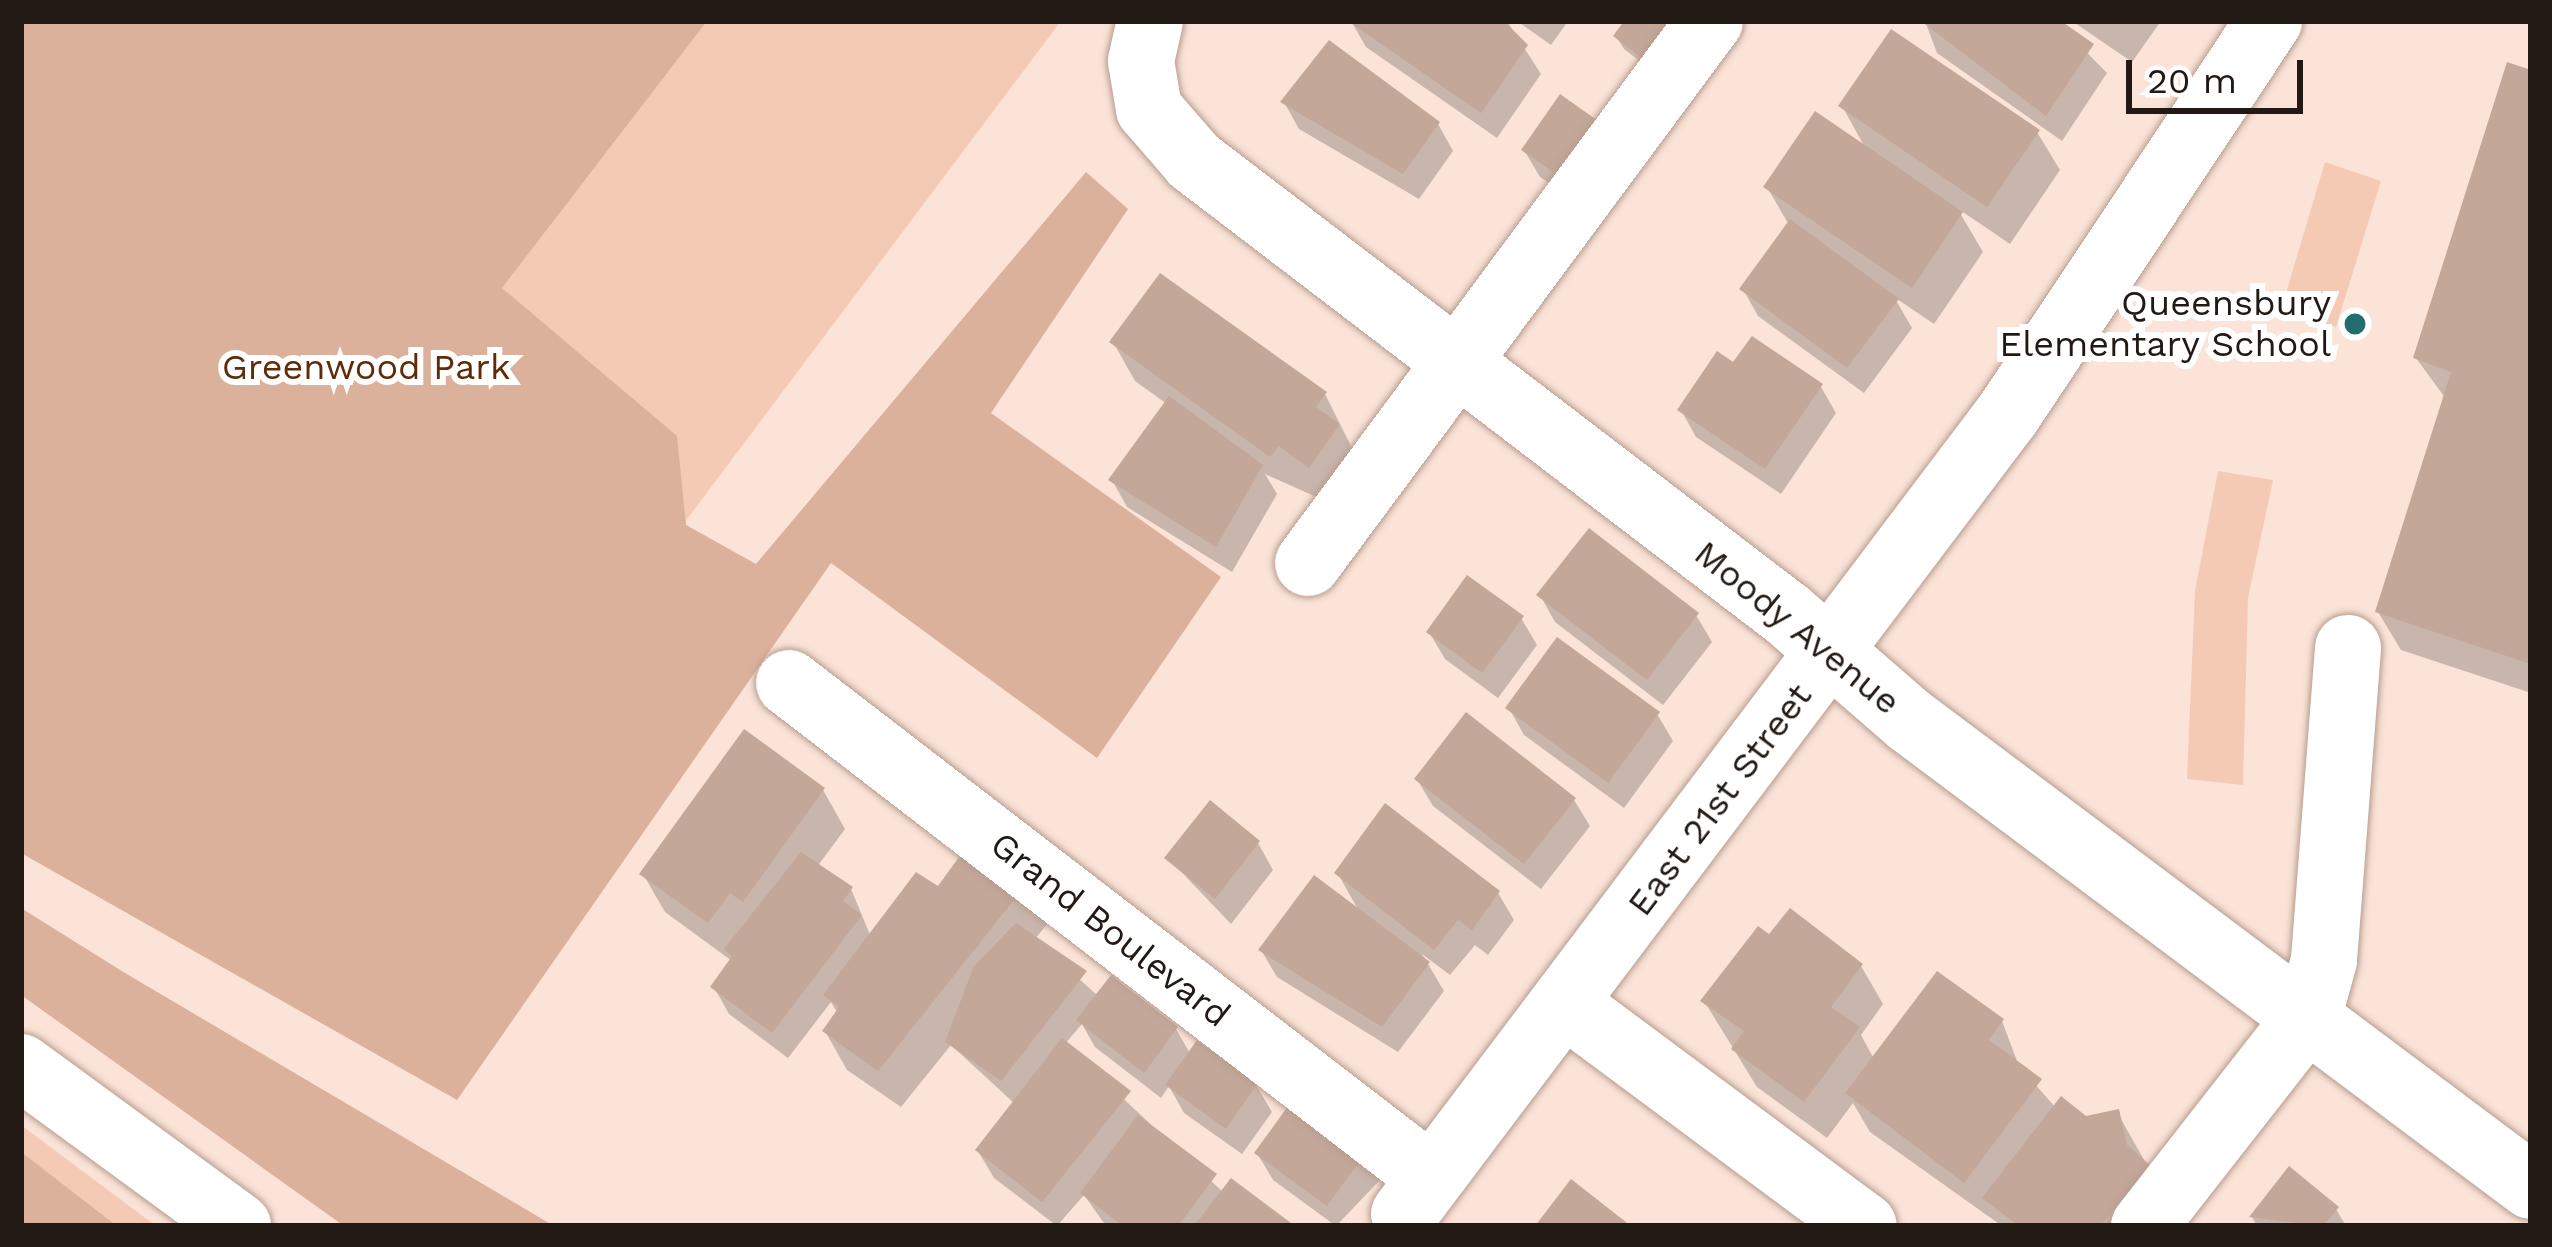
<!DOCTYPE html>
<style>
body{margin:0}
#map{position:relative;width:2552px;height:1247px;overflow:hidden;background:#fbe3d8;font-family:"Work Sans",sans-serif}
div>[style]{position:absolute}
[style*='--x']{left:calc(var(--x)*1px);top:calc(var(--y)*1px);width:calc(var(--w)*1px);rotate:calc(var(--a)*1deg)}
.green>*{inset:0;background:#f5cab4}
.forest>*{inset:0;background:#dbb19b}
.shadow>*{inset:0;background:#0003}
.building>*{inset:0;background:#c3a799}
.roads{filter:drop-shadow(0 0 3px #b89d8f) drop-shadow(0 0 3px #b89d8f)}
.minor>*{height:66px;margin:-33px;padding:0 33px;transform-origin:33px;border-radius:33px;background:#fff}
.dots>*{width:33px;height:33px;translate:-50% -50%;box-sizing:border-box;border:6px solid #fff;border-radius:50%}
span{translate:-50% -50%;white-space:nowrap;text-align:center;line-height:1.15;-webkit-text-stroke:12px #fff;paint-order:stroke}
.poi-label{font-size:36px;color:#231914}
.right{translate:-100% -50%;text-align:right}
.park-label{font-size:36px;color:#5f2b09}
.street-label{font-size:36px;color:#231914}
.frame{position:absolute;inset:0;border:24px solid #231914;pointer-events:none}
.scale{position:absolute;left:2126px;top:60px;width:177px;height:54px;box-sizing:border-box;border:6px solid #231914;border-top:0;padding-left:15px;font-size:36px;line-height:42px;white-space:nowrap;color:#231914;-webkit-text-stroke:9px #fff;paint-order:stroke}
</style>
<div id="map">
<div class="green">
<div style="clip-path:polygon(21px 21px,1061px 21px,399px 903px)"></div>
<div style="clip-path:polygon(2325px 162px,2381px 181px,2336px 327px,2281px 310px)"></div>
<div style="clip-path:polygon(2218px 471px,2273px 480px,2248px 598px,2243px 785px,2187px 779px,2195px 591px)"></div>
<div style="clip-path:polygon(21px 1125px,156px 1226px,21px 1226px)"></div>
</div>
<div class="forest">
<div style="clip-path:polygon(21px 21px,707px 21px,502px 288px,677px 436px,686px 525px,756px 564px,1086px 172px,1128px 209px,991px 413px,1221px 577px,1097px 758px,831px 563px,457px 1100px,21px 853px)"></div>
<div style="clip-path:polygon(21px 908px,125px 973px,554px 1226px,344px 1226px,21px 995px)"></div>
<div style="clip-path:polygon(21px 1152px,117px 1226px,21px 1226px)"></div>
</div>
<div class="shadow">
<div style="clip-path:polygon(1351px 21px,1507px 21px,1541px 74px,1497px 138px,1366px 47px)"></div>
<div style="clip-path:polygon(1517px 21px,1568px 21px,1551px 45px)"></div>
<div style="clip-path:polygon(1628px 21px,1666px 81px,1624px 49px,1616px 36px)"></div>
<div style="clip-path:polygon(1925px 21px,2056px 21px,2107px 73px,2062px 141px,1937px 53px)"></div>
<div style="clip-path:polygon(2072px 21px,2161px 21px,2132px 62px)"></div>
<div style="clip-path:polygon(2531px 73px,2531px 693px,2401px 650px,2378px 612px,2446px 399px,2416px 358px)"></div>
<div style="clip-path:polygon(1561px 98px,1585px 208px,1540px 177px,1524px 150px)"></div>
<div style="clip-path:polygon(1284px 102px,1438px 124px,1453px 151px,1419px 199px,1299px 129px)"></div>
<div style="clip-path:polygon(1842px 106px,2037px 132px,2060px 170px,2010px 244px,1957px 208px,1983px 252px,1934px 324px,1894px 297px,1912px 328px,1864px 393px,1758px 316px,1743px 289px,1789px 225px,1767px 187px,1867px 151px)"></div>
<div style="clip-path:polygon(1113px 342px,1325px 394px,1360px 464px,1332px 504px,1265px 474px,1277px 494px,1232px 572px,1127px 507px,1112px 480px,1167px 404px,1135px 381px)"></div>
<div style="clip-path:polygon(1821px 387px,1836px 413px,1781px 494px,1696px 437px,1681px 410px)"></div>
<div style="clip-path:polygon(1540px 595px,1696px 615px,1712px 642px,1663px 705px,1555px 622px)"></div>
<div style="clip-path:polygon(1521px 618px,1537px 645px,1498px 698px,1445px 659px,1429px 632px)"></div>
<div style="clip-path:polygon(1509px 708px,1657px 714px,1673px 741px,1624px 808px,1524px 735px)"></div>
<div style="clip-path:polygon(1417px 779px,1574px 800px,1590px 826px,1541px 889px,1433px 806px)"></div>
<div style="clip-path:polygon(823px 790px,845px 829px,817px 867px,851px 889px,871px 937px,939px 890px,973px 843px,1053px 917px,1035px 939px,1098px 996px,1176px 1029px,1191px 1055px,1256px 1085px,1272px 1112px,1242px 1154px,1184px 1113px,1169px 1086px,1161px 1098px,1095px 1047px,1082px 1024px,1065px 1044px,1224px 1193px,1290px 1226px,1106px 1226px,1084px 1195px,1057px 1226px,994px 1178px,978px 1151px,1015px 1104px,951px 1045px,901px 1107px,847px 1070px,825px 1031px,838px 1014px,831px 1002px,788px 1058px,729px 1014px,714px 987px,732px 961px,665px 912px,643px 874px)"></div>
<div style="clip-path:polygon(1258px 843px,1273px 870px,1231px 924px,1168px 858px)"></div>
<div style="clip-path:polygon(1338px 874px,1498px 893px,1514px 920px,1488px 955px,1475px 945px,1450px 975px,1422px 954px,1444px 991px,1398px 1052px,1277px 977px,1261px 950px,1360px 913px)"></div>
<div style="clip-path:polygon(1770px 938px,1861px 966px,1883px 1004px,1861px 1035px,1874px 1059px,2002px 1021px,2019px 1066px,2056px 1108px,2085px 1119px,2117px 1112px,2148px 1167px,2137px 1226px,2002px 1226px,1870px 1132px,1853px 1103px,1827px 1138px,1757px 1087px,1704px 1001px)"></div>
<div style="clip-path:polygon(1257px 1153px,1365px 1153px,1380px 1180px,1336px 1226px,1273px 1180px)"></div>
<div style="clip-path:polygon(2336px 1209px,2346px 1226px,2257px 1226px,2252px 1217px)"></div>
</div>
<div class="building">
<div style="clip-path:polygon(1348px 21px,1504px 21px,1528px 45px,1481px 113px)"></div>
<div style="clip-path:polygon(1624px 21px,1694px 21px,1658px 70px,1613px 36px)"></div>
<div style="clip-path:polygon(1921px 21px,2061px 21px,2094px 44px,2046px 116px)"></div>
<div style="clip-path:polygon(1891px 29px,2040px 130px,1987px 207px,1838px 106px)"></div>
<div style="clip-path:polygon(1329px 40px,1440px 122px,1403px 174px,1280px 102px)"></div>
<div style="clip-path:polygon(2507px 62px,2531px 70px,2531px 664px,2375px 612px,2451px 372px,2413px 358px)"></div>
<div style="clip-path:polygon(1560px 94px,1608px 128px,1569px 183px,1521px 150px)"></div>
<div style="clip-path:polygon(1815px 111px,1963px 212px,1912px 288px,1763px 187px)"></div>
<div style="clip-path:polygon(1790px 219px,1899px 299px,1847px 368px,1739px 289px)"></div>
<div style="clip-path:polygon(1160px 273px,1327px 392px,1316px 407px,1340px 424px,1309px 468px,1279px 446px,1270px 457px,1109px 342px)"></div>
<div style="clip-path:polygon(1752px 336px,1823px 384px,1765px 469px,1677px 410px,1717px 351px,1733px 362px)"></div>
<div style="clip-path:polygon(1169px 396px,1263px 465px,1216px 547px,1108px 480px)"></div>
<div style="clip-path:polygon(1589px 528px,1699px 613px,1647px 680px,1536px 595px)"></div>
<div style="clip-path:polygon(1467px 575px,1524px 616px,1482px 673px,1426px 632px)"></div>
<div style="clip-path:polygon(1557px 637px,1660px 712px,1608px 783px,1505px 708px)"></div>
<div style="clip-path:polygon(1466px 712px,1576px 798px,1524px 864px,1414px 779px)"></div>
<div style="clip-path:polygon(744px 729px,825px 788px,743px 902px,730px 893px,708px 923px,639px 874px)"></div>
<div style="clip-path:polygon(1210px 800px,1260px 841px,1215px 899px,1164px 858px)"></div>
<div style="clip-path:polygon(1385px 803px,1500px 891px,1472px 930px,1458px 920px,1434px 950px,1334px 873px)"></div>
<div style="clip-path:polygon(972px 839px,1033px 876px,878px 1071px,822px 1031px,839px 1007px,823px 995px,916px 872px,938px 886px)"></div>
<div style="clip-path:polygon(801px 852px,853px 887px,843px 901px,862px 915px,772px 1033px,710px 987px,732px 956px,724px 949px)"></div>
<div style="clip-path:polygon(1314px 875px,1430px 962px,1382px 1027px,1258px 950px)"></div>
<div style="clip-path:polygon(1790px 908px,1863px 964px,1831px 1007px,1860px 1027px,1804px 1102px,1731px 1049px,1744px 1031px,1700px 1001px,1758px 926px,1769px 934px)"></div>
<div style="clip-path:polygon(1016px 923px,1087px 971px,1001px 1081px,945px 1042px,974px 966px)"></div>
<div style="clip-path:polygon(1937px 971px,2004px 1019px,1989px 1040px,2042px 1079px,1964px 1183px,1845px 1093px)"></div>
<div style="clip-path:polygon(1111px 975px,1178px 1027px,1144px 1073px,1076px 1020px)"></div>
<div style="clip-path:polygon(1062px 1038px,1131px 1091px,1042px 1202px,975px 1150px)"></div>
<div style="clip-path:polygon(1197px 1040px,1258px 1083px,1226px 1129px,1165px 1085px)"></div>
<div style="clip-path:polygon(2061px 1096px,2086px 1116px,2119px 1109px,2127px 1145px,2150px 1165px,2100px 1226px,2019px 1226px,1982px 1198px)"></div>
<div style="clip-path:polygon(1294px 1098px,1367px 1151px,1327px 1206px,1254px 1153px)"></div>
<div style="clip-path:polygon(1138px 1115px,1217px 1174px,1178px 1226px,1123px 1226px,1080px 1193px)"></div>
<div style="clip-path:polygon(2289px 1166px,2339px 1207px,2323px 1226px,2249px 1217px)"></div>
<div style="clip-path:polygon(1231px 1178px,1295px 1226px,1194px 1226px)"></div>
<div style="clip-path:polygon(1571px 1179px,1631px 1226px,1535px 1226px)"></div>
</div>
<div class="roads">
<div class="minor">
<div style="--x:1150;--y:21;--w:41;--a:102.7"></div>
<div style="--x:1141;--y:61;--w:49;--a:80.5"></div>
<div style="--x:1149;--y:109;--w:69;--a:49.1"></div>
<div style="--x:1194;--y:161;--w:746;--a:37.38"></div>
<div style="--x:1787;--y:614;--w:162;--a:41"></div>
<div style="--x:1909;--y:720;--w:777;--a:36.84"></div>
<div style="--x:1308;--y:563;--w:675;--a:-53.44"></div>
<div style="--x:789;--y:683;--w:810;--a:37.58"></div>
<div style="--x:1565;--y:1004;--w:372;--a:36.6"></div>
<div style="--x:21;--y:1067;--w:269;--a:36.2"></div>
<div style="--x:1404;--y:1214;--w:1002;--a:-52.95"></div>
<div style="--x:2008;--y:414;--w:472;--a:-56.4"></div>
<div style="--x:2144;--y:1226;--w:268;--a:-52"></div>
<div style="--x:2309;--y:1015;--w:57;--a:-74.7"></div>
<div style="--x:2324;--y:960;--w:313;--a:-85.6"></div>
</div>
</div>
<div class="dots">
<div style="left:2355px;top:324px;background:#226d70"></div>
</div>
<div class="poi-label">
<span class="right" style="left:2331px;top:324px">Queensbury<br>Elementary School</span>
</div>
<div class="park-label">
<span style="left:366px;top:368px">Greenwood Park</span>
</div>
<div class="street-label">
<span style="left:1797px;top:628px;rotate:39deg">Moody Avenue</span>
<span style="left:1720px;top:800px;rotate:-53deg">East 21st Street</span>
<span style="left:1110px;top:930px;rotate:38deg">Grand Boulevard</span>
</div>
<div class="frame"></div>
<div class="scale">20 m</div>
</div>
